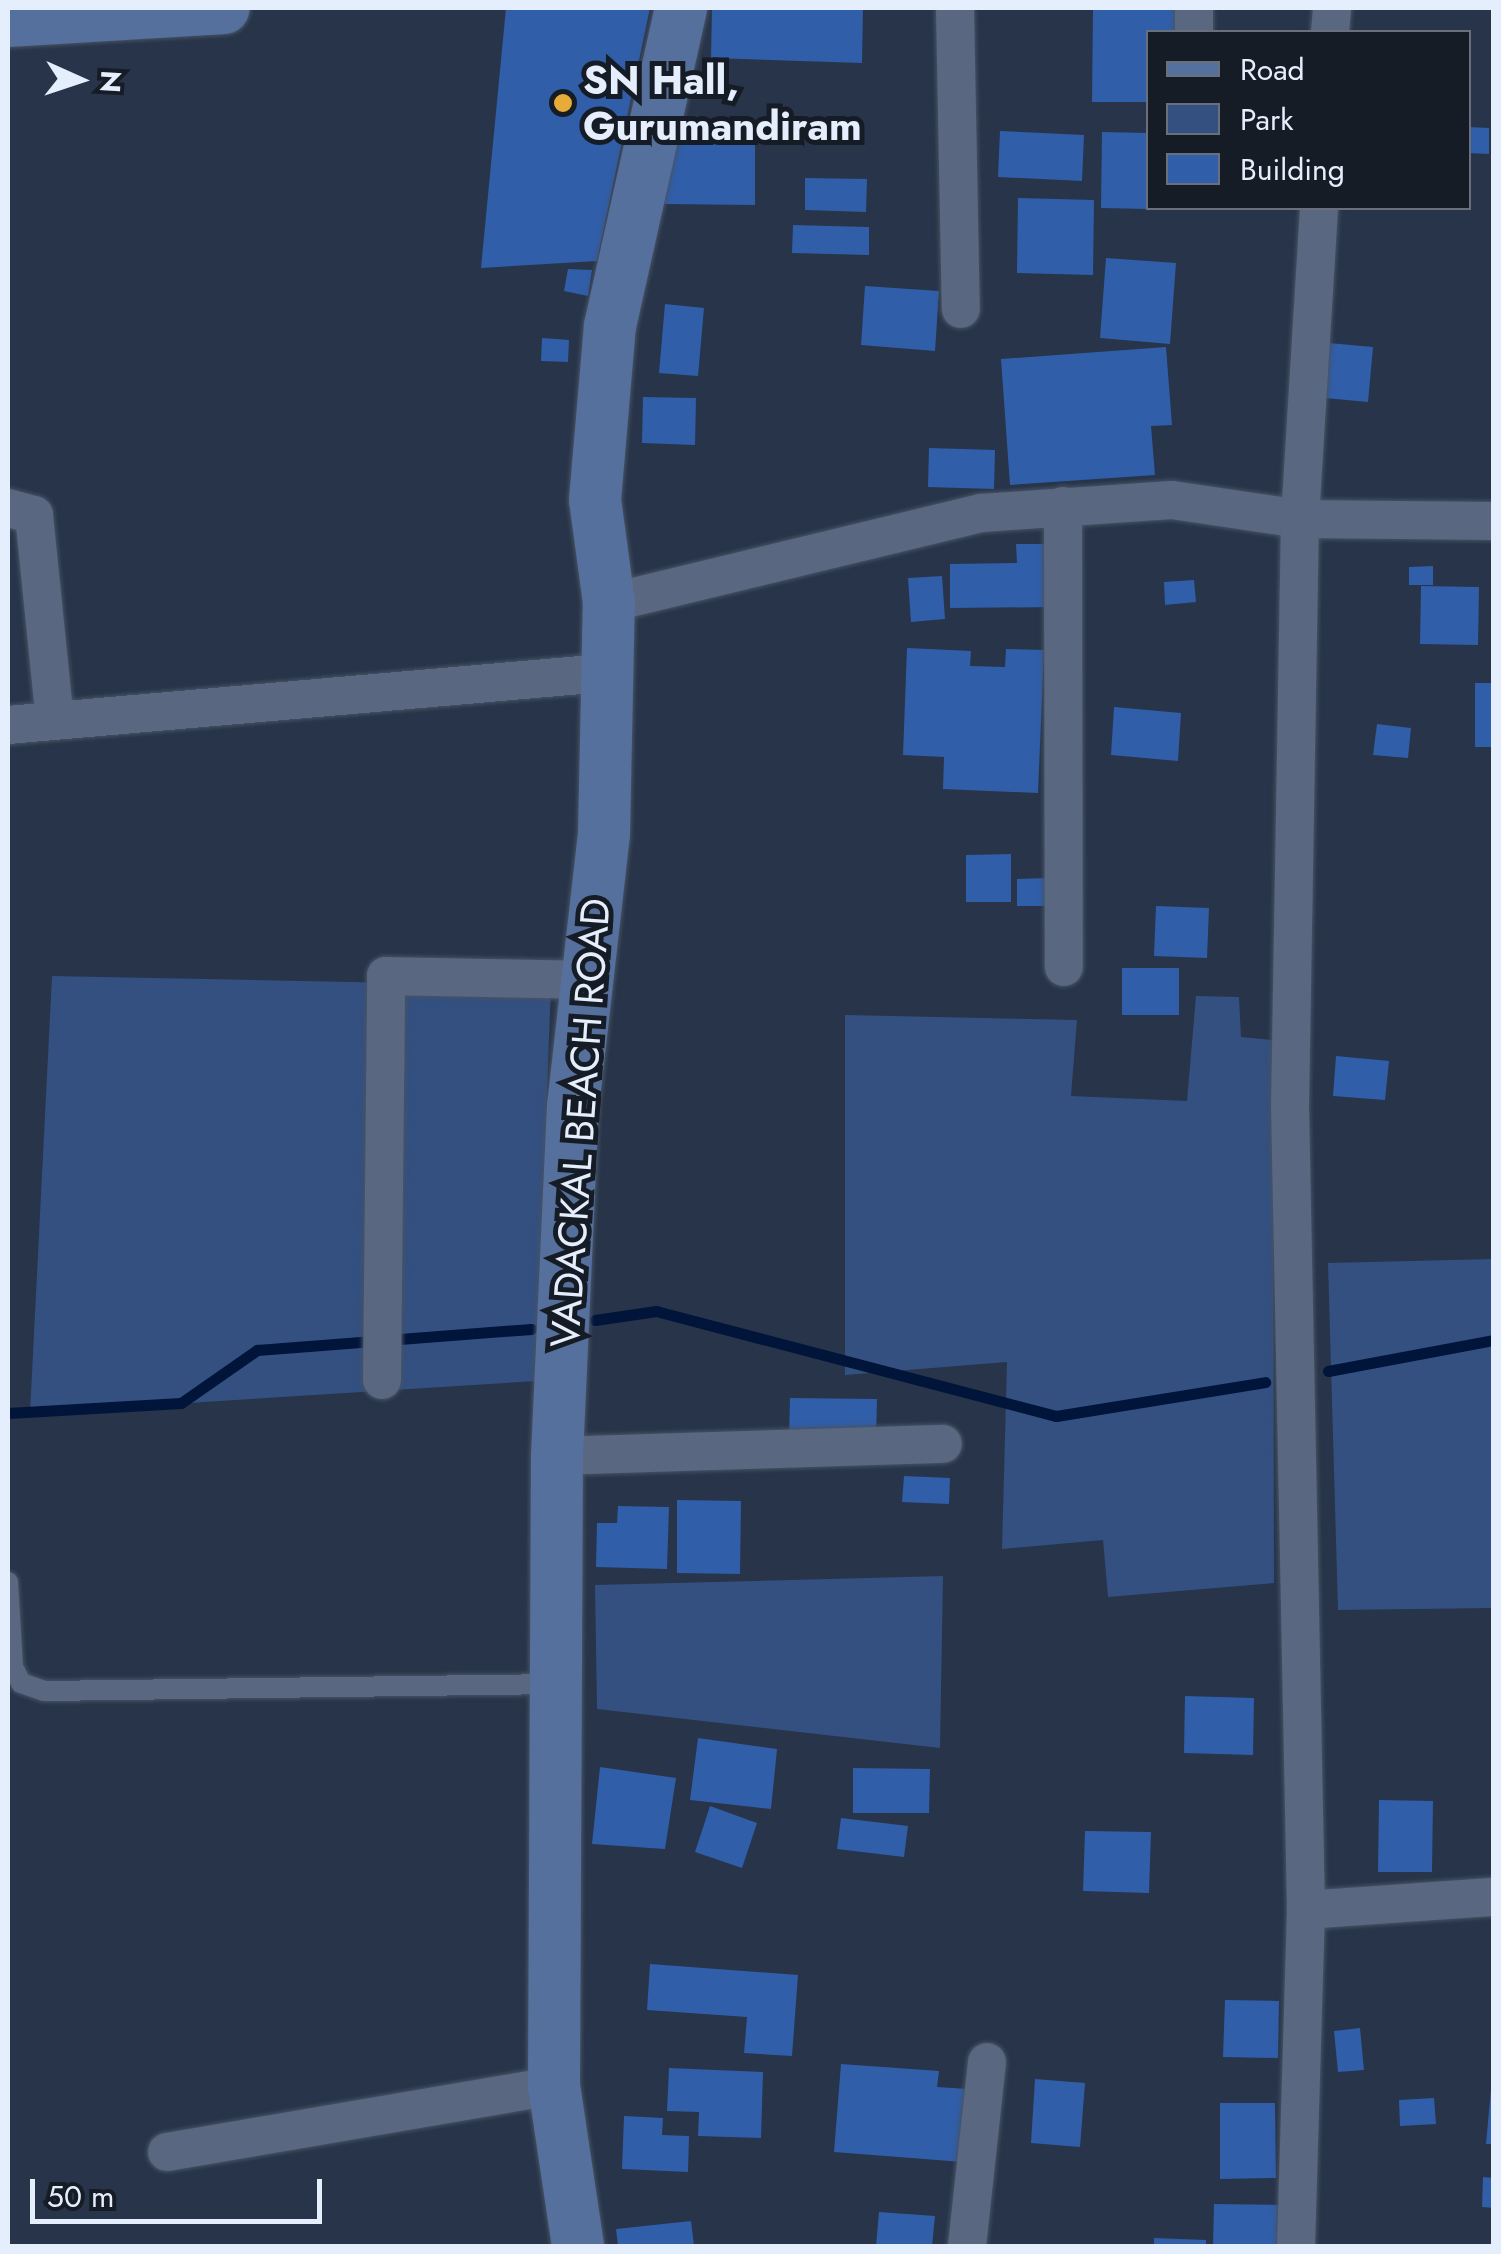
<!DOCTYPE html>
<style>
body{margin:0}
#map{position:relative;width:1501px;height:2254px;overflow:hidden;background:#273449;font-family:Jost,sans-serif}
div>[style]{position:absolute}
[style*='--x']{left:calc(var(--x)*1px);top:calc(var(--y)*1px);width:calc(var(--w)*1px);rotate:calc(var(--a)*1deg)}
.green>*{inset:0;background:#335080}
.stream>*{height:11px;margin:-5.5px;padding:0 5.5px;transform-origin:5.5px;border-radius:5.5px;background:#01143a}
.building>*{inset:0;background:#315ea9}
.roads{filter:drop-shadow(0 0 2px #475264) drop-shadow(0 0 2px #475264)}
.service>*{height:20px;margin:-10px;padding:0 10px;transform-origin:10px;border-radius:10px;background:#596880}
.minor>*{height:38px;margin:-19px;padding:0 19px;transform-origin:19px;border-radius:19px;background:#596880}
.secondary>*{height:52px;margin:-26px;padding:0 26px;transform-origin:26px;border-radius:26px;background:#55709c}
.dots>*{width:28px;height:28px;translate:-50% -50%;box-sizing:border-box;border:5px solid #161c25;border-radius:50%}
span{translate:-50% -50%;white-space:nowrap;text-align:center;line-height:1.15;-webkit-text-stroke:10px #161c25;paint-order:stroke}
.poi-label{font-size:40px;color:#e5eefc;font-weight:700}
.left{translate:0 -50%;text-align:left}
.street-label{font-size:40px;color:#e5eefc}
.frame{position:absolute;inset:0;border:10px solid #e5eefc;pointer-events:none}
.legend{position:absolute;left:1146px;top:30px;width:325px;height:180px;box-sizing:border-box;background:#161c25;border:2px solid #69707b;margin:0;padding:12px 18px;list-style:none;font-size:30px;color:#e5eefc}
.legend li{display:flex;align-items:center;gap:20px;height:50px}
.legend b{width:50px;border:2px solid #69707b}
.north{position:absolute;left:30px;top:30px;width:100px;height:100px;-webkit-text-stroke:8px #161c25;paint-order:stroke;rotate:93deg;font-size:28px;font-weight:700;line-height:40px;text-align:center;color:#e5eefc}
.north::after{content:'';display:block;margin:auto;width:35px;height:45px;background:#e5eefc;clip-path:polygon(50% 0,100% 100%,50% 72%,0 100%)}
.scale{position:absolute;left:30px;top:2179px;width:292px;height:45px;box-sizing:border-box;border:5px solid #e5eefc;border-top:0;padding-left:12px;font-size:30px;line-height:35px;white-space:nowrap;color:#e5eefc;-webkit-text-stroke:8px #161c25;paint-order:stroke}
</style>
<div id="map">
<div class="green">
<div style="clip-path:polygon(52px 976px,551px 986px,536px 1381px,30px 1413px)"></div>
<div style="clip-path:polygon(1196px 996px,1239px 997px,1241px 1037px,1273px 1040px,1274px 1583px,1108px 1597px,1103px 1540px,1002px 1549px,1007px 1362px,845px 1375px,845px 1015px,1077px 1020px,1071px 1096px,1187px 1101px)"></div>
<div style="clip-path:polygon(1493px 1259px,1493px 1608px,1338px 1610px,1328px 1263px)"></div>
<div style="clip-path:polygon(943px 1576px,940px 1748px,597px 1709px,595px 1585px)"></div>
</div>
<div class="stream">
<div style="--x:595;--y:1320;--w:62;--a:-8.4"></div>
<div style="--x:656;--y:1311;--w:414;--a:14.7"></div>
<div style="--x:1056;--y:1416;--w:212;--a:-9.2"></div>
<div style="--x:1328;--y:1371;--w:169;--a:-10.6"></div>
<div style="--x:8;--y:1413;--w:173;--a:-3.3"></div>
<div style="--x:181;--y:1403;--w:93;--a:-34.9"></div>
<div style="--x:257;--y:1350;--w:275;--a:-4.4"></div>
</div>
<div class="building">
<div style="clip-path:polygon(506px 8px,650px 8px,597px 261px,481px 268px)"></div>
<div style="clip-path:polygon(712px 8px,863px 8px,862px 63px,711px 58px)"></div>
<div style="clip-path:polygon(1093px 8px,1184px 8px,1183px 32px,1148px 32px,1148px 102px,1092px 102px)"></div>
<div style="clip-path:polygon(1468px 127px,1489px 128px,1489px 154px,1468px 153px)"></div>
<div style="clip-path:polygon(1000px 131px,1084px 135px,1082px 181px,998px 177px)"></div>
<div style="clip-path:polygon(1102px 132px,1148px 133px,1148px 209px,1101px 208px)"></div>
<div style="clip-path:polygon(755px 133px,755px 205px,664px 204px,665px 134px)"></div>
<div style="clip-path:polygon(805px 178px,867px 179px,866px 212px,805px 210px)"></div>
<div style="clip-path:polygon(1018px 198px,1094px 200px,1093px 275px,1017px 273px)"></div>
<div style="clip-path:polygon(793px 225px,869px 227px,869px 255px,792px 253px)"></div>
<div style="clip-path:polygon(1106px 258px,1176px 263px,1170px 344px,1100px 338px)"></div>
<div style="clip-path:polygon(568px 269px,592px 270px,588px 296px,564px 291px)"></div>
<div style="clip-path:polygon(865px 286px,939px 291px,935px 351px,861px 345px)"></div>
<div style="clip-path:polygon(665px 304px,704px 308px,698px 376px,659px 373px)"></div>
<div style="clip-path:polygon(542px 338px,569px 340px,568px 362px,541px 361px)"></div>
<div style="clip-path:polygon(1329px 343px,1373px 347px,1368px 402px,1325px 398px)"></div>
<div style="clip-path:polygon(1166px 347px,1172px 425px,1151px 426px,1155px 475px,1010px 485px,1001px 359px)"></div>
<div style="clip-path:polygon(643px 397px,696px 398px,695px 445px,642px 443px)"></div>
<div style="clip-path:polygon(929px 448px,995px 450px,994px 489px,928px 487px)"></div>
<div style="clip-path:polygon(1016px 544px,1055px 544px,1056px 607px,950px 608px,950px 564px,1017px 563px)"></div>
<div style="clip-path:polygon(1433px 566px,1433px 585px,1409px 585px,1409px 567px)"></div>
<div style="clip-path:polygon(942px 576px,945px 619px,911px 622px,908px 578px)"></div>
<div style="clip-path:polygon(1194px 580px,1196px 602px,1165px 605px,1164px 582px)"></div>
<div style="clip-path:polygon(1421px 586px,1479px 587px,1478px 645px,1420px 644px)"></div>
<div style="clip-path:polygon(907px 648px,971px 651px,970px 666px,1005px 667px,1006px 649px,1044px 650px,1038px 793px,943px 789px,944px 757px,903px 755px)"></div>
<div style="clip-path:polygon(1475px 683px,1494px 683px,1494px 747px,1475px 747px)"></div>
<div style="clip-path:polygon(1114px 707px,1181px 713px,1178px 761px,1111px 755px)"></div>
<div style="clip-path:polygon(1377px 724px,1411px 728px,1408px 758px,1373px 755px)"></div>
<div style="clip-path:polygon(1011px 854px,1011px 902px,966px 902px,966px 855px)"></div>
<div style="clip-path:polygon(1047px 878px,1047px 906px,1017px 906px,1017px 879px)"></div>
<div style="clip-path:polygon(1156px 906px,1209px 908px,1207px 958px,1154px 956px)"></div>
<div style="clip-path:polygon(1122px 968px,1179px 968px,1179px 1015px,1122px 1015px)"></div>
<div style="clip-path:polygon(1336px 1056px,1389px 1061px,1385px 1100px,1333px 1096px)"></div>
<div style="clip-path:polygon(790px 1398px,877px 1399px,876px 1439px,789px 1438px)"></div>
<div style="clip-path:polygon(904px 1476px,950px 1478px,949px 1504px,902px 1502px)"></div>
<div style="clip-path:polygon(677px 1500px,741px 1501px,740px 1574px,677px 1573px)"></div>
<div style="clip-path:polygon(618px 1506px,669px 1507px,667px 1569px,596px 1567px,597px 1523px,617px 1523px)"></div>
<div style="clip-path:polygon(1185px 1696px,1254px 1698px,1253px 1755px,1184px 1753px)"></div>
<div style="clip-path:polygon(698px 1738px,777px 1749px,771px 1809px,690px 1800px)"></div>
<div style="clip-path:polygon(600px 1767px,676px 1778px,665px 1849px,592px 1844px)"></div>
<div style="clip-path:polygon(853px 1768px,930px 1769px,929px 1813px,853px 1813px)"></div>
<div style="clip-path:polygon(1379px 1800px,1433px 1801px,1432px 1872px,1378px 1872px)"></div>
<div style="clip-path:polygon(710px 1806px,757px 1823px,742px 1868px,695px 1852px)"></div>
<div style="clip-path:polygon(841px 1818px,908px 1826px,904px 1857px,837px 1849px)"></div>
<div style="clip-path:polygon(1085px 1831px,1151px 1832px,1149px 1893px,1083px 1891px)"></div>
<div style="clip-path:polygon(650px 1964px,798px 1975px,792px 2056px,744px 2053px,747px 2017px,647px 2010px)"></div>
<div style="clip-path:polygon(1225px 2000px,1279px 2001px,1278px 2058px,1223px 2057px)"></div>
<div style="clip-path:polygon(1360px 2028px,1364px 2070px,1338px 2072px,1334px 2031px)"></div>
<div style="clip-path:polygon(841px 2064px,939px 2071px,937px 2087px,968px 2089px,963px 2162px,834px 2152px)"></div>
<div style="clip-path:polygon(669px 2068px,763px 2072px,761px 2138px,698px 2136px,699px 2112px,667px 2111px)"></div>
<div style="clip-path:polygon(1035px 2079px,1085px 2083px,1080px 2147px,1031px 2143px)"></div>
<div style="clip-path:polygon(1491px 2089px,1494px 2089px,1494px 2144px,1486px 2144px)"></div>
<div style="clip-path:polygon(1434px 2098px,1436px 2124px,1400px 2126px,1399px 2100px)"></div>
<div style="clip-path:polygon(1220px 2103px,1275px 2103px,1276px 2178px,1220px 2179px)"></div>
<div style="clip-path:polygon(624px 2116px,663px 2118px,662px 2135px,689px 2136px,688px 2172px,622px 2169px)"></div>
<div style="clip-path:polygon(1483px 2177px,1494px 2178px,1494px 2208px,1482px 2207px)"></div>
<div style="clip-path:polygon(1214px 2204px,1285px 2205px,1284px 2246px,1213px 2246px)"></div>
<div style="clip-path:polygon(879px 2212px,935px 2216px,932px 2246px,876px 2246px)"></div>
<div style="clip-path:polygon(691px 2221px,694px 2246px,618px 2246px,616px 2229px)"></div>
<div style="clip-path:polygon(1154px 2238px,1206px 2240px,1206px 2246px,1154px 2246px)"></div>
</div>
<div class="roads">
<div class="service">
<div style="--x:8;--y:1582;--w:85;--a:86.6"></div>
<div style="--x:13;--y:1667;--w:18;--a:63"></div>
<div style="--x:21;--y:1683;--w:24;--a:19"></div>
<div style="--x:44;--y:1691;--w:511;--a:-0.78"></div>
</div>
<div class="minor">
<div style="--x:955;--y:8;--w:301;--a:88.9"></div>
<div style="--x:1194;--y:8;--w:24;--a:90"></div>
<div style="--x:1330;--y:32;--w:24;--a:-85"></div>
<div style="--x:1063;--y:506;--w:461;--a:89.9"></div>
<div style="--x:8;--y:508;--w:27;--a:15"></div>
<div style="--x:34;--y:515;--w:206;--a:84.2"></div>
<div style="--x:609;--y:603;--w:383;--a:-13.6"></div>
<div style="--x:981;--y:513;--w:191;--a:-3.9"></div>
<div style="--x:1172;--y:500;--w:129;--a:8.4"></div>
<div style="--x:1300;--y:519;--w:194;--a:0.6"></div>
<div style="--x:8;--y:725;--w:597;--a:-4.99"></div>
<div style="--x:382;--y:1380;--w:404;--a:-89.4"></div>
<div style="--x:386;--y:976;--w:201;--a:1.1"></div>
<div style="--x:557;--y:1456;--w:386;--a:-1.8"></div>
<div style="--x:1306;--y:1910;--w:803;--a:-91.14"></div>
<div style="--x:1290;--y:1107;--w:588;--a:-89.03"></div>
<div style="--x:1300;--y:519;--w:312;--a:-86.5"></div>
<div style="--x:167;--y:2152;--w:393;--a:-9.7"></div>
<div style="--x:967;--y:2246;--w:185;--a:-83.8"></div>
<div style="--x:1296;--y:2246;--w:336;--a:-88.3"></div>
<div style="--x:1306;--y:1910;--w:188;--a:-4"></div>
</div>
<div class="secondary">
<div style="--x:8;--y:21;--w:216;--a:-3.4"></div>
<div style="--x:578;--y:2246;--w:162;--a:-98.5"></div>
<div style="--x:554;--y:2086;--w:630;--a:-89.73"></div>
<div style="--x:557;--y:1456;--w:350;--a:-87.4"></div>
<div style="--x:573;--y:1106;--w:274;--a:-83.5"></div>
<div style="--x:604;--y:834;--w:231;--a:-88.8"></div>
<div style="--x:609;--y:603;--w:104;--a:-97.7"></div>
<div style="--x:595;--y:500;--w:175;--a:-85.1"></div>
<div style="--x:610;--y:326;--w:326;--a:-77.4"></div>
</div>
</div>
<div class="dots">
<div style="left:563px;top:103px;background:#e7ac37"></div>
</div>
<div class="poi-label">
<span class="left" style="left:583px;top:103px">SN Hall,<br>Gurumandiram</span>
</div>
<div class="street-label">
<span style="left:580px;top:1123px;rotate:-86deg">VADACKAL BEACH ROAD</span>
</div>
<div class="frame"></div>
<ul class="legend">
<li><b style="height:12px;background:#55709c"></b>Road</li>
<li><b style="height:28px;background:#335080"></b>Park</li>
<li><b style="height:28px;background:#315ea9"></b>Building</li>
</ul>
<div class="north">N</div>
<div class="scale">50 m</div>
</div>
